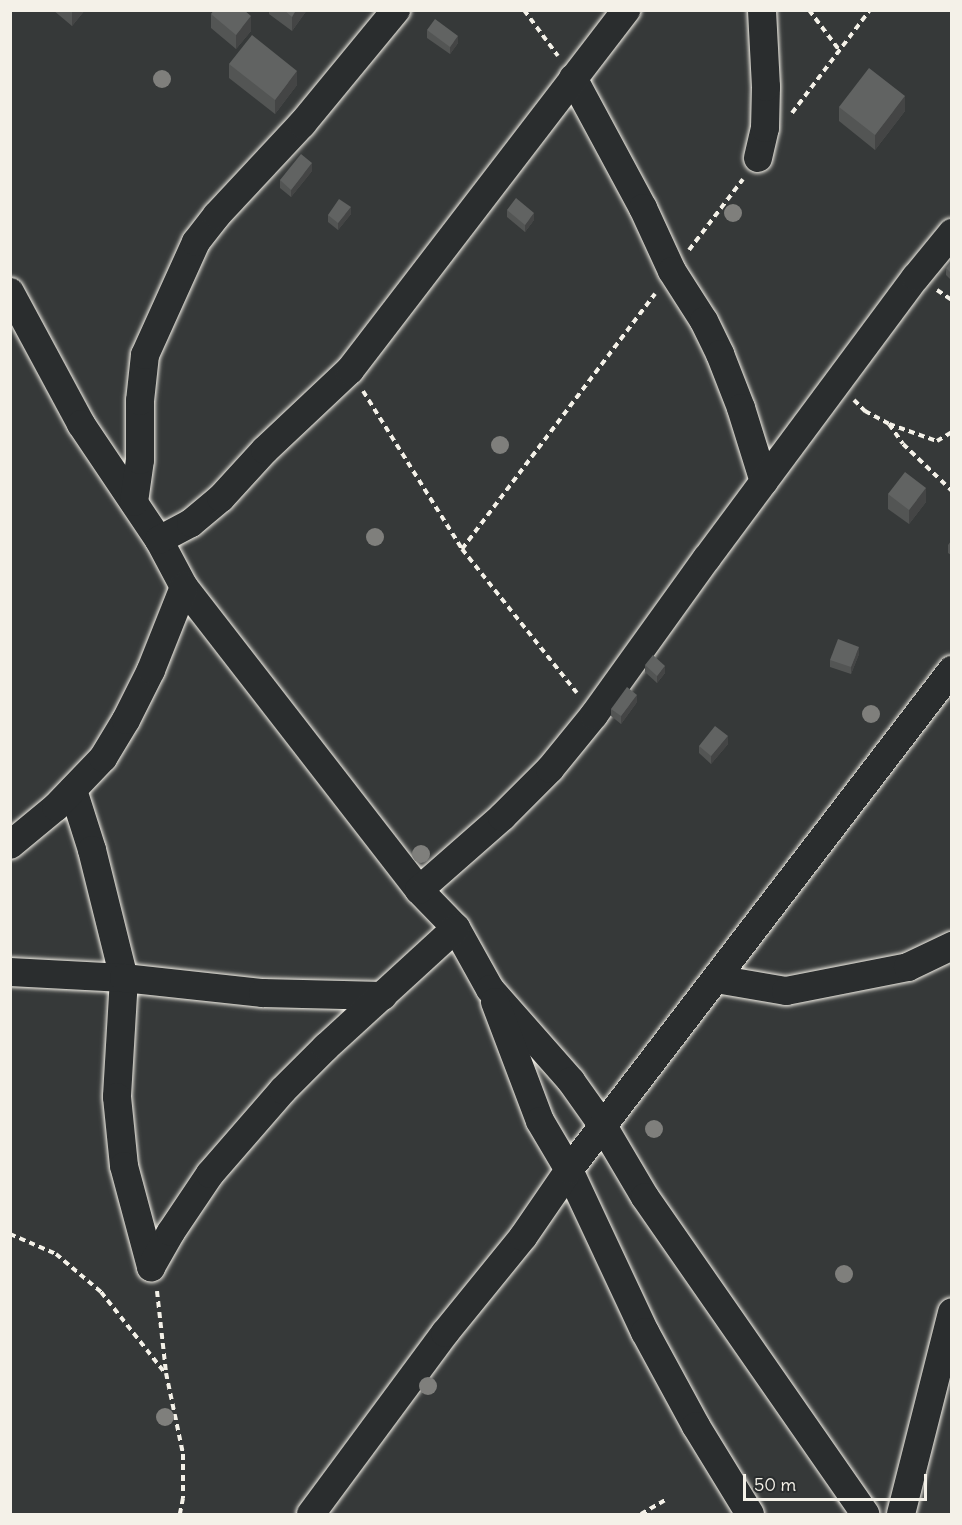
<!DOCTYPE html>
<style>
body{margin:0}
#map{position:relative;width:962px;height:1525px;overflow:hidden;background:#363939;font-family:Delius,sans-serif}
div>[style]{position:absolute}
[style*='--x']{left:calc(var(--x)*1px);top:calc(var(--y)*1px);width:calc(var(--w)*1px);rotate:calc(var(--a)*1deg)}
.path>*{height:4px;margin-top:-2px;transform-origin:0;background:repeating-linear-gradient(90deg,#f4f1e8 0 6px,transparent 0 10.5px)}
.roads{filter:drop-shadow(0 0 2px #f4f1e8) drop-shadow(0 0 2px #f4f1e8)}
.minor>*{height:28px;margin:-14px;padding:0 14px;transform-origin:14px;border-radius:14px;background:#2a2d2e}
.trees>*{width:18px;height:18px;margin:-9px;border-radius:50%;background:#7f7f7c}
.wall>*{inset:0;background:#535554}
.shaded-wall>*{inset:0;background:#444545}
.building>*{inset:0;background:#616362}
span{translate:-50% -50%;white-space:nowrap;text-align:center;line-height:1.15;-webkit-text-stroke:4.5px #2a2d2e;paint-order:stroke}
.frame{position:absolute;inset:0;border:12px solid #f4f1e8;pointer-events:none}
.scale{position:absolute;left:743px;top:1474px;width:184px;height:27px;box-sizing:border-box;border:3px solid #f4f1e8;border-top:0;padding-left:8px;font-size:18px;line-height:21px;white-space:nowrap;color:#f4f1e8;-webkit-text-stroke:4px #2a2d2e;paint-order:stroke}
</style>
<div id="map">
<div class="path">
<div style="--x:524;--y:10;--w:57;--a:53.5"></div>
<div style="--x:809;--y:10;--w:51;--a:52.9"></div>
<div style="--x:792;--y:113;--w:129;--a:-52.9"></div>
<div style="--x:689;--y:250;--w:89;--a:-52.7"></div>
<div style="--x:937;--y:290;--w:18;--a:34"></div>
<div style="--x:363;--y:391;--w:186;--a:57.9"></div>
<div style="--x:462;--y:549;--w:184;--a:51.4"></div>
<div style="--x:854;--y:400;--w:16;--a:45"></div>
<div style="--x:865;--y:411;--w:27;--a:28"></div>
<div style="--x:889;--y:424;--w:51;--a:19.5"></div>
<div style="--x:937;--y:441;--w:17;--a:-31"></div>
<div style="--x:889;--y:424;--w:24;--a:55"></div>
<div style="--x:903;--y:444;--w:68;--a:43.8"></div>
<div style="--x:462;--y:549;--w:320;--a:-52.9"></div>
<div style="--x:10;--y:1234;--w:50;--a:23.5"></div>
<div style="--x:56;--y:1254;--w:59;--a:40.2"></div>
<div style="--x:101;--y:1292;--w:103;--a:51.7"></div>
<div style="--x:157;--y:1291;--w:82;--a:83.7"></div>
<div style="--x:166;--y:1373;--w:83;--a:78.1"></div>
<div style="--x:183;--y:1454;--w:44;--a:90"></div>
<div style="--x:183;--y:1498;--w:16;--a:101"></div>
<div style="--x:641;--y:1514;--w:30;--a:-30"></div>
</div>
<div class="roads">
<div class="minor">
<div style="--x:573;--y:78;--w:148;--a:61.7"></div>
<div style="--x:643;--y:208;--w:69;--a:65.3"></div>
<div style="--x:672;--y:271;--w:59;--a:57.4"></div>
<div style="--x:704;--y:321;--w:37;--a:64"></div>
<div style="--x:720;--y:354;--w:58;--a:68.7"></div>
<div style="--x:741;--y:408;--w:77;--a:72.7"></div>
<div style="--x:758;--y:158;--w:31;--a:-77"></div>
<div style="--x:765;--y:128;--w:41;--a:-88.6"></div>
<div style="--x:766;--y:87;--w:77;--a:-93"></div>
<div style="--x:10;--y:292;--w:150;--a:61.7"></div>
<div style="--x:81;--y:424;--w:140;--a:56.1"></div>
<div style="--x:159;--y:540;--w:53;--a:62"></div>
<div style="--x:184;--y:587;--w:383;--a:52.2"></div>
<div style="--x:419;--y:890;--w:53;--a:45.8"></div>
<div style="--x:456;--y:928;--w:70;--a:60.9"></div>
<div style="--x:490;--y:989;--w:123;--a:48.6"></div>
<div style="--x:571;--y:1081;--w:55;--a:54.6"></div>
<div style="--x:603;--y:1126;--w:82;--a:59.4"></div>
<div style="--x:645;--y:1197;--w:386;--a:55.2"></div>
<div style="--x:134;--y:502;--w:42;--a:-81.9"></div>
<div style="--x:140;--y:460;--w:59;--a:-90"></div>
<div style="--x:140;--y:401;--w:46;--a:-83.8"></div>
<div style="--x:145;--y:355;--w:124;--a:-65.7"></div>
<div style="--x:196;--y:242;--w:34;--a:-52"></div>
<div style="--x:217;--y:215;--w:125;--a:-47"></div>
<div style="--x:302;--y:124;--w:148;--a:-50.5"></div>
<div style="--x:159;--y:540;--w:36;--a:-28"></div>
<div style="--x:191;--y:523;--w:39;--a:-40"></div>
<div style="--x:221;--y:498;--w:65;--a:-47.5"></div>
<div style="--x:265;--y:450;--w:117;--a:-43.3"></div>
<div style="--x:350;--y:370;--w:454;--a:-52.5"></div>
<div style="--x:73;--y:790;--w:63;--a:72.4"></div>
<div style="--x:92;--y:850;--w:132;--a:76"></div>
<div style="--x:124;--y:978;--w:119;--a:93.4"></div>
<div style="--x:117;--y:1097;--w:69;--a:84.2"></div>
<div style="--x:124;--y:1166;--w:105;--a:75"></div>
<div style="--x:10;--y:845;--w:60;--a:-39.6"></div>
<div style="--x:56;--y:807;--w:68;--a:-46.2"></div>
<div style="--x:103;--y:758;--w:44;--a:-58.8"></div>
<div style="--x:126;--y:720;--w:56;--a:-63.4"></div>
<div style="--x:151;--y:670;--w:89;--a:-68.3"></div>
<div style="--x:419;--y:890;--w:111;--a:-41.3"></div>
<div style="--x:502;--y:817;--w:68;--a:-45"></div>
<div style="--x:550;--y:769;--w:70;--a:-50.8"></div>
<div style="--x:594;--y:715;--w:193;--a:-54.3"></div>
<div style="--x:707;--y:558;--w:350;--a:-53.4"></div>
<div style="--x:916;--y:277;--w:57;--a:-50.7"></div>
<div style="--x:10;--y:972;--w:114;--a:3"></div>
<div style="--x:124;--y:978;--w:140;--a:6.2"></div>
<div style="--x:263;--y:993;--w:120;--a:1.4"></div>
<div style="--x:716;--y:979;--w:71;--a:9.7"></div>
<div style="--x:786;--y:991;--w:124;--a:-11.1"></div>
<div style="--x:908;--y:967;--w:49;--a:-25.5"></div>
<div style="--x:495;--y:1002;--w:127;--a:69.3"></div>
<div style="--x:540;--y:1121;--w:57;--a:59.4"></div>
<div style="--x:569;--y:1170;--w:179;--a:64.9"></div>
<div style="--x:645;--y:1332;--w:107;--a:61.5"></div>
<div style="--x:696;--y:1426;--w:103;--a:58.5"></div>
<div style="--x:151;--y:1267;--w:40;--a:-60.3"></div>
<div style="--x:171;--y:1232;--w:70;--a:-56.1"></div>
<div style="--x:210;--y:1174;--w:111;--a:-49"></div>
<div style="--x:283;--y:1090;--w:61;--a:-45"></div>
<div style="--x:326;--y:1047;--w:176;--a:-42.5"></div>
<div style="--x:311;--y:1514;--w:225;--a:-53.5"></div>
<div style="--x:445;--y:1333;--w:124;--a:-50.9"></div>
<div style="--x:523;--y:1237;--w:81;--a:-55.5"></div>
<div style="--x:569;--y:1170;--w:630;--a:-52.55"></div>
<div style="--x:901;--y:1514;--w:208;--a:-75.8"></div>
</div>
</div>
<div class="trees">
<div style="left:162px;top:79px"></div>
<div style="left:733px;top:213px"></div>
<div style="left:500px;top:445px"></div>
<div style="left:375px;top:537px"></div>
<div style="left:871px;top:714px"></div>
<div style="left:421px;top:854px"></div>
<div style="left:654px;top:1129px"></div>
<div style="left:844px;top:1274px"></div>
<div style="left:428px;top:1386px"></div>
<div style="left:165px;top:1417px"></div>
</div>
<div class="wall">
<div style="clip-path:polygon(53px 10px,85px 10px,72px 26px)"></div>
<div style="clip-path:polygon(269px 10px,307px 10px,292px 31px,269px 14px)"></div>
<div style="clip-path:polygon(211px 14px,251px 31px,236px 49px,211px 28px)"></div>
<div style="clip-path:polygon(427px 30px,458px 43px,450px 54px,427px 38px)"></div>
<div style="clip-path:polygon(229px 64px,297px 85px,275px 114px,229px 78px)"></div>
<div style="clip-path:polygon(839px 107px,905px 111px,875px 150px,839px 121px)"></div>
<div style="clip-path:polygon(312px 171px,291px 197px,280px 188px,280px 180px)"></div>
<div style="clip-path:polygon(507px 210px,534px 220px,525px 232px,507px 217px)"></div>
<div style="clip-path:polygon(351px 214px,338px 230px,328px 222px,328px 215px)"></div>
<div style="clip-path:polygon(951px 261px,951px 280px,946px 275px,946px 268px)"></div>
<div style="clip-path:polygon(888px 494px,926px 502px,909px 524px,888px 509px)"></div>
<div style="clip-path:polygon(951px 541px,951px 555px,948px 553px,948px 545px)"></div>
<div style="clip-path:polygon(859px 654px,851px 674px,830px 667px,830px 660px)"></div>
<div style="clip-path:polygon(645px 665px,665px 673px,657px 683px,645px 672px)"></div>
<div style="clip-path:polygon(637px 702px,621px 724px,611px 716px,611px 709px)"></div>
<div style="clip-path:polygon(728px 744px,711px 764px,699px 753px,699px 746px)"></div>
</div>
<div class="shaded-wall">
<div style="clip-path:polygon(73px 10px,85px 10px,72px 26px,72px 12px)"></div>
<div style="clip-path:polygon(296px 10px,307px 10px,292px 31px,292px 17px)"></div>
<div style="clip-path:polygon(251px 16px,251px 31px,236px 49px,236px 35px)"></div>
<div style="clip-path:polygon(458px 36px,458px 43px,450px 54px,450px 47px)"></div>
<div style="clip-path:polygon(297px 71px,297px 85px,275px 114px,275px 100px)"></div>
<div style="clip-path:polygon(905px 96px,905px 111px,875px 150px,875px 135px)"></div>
<div style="clip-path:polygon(312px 163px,312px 171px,291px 197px,291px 190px)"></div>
<div style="clip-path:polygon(351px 207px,351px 214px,338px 230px,338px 223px)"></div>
<div style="clip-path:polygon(534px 213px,534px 220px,525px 232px,525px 225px)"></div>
<div style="clip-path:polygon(926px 488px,926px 502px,909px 524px,909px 510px)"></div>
<div style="clip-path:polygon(859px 647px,859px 654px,851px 674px,851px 667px)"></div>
<div style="clip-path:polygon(665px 666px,665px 673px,657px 683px,657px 676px)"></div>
<div style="clip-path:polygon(637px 695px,637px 702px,621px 724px,621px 716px)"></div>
<div style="clip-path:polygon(728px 736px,728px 744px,711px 764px,711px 756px)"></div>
</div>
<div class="building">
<div style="clip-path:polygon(214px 10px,244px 10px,251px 16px,236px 35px,211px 14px)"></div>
<div style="clip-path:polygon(284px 10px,296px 10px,292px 17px)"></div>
<div style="clip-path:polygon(435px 19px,458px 36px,450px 47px,427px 30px)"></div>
<div style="clip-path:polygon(252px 35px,297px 71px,275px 100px,229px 64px)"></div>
<div style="clip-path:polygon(869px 68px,905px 96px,875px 135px,839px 107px)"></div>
<div style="clip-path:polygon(301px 154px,312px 163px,291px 190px,280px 180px)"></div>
<div style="clip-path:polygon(516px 198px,534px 213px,525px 225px,507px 210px)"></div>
<div style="clip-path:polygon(339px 199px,351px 207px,338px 223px,328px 215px)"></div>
<div style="clip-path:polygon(951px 261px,951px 273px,946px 268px)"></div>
<div style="clip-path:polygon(905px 472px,926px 488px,909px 510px,888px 494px)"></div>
<div style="clip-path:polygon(838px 639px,859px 647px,851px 667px,830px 660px)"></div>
<div style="clip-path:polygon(653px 655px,665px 666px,657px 676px,645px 665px)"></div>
<div style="clip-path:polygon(627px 687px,637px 695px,621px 716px,611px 709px)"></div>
<div style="clip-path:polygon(715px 726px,728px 736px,711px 756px,699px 746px)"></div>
</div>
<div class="frame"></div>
<div class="scale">50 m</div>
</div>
